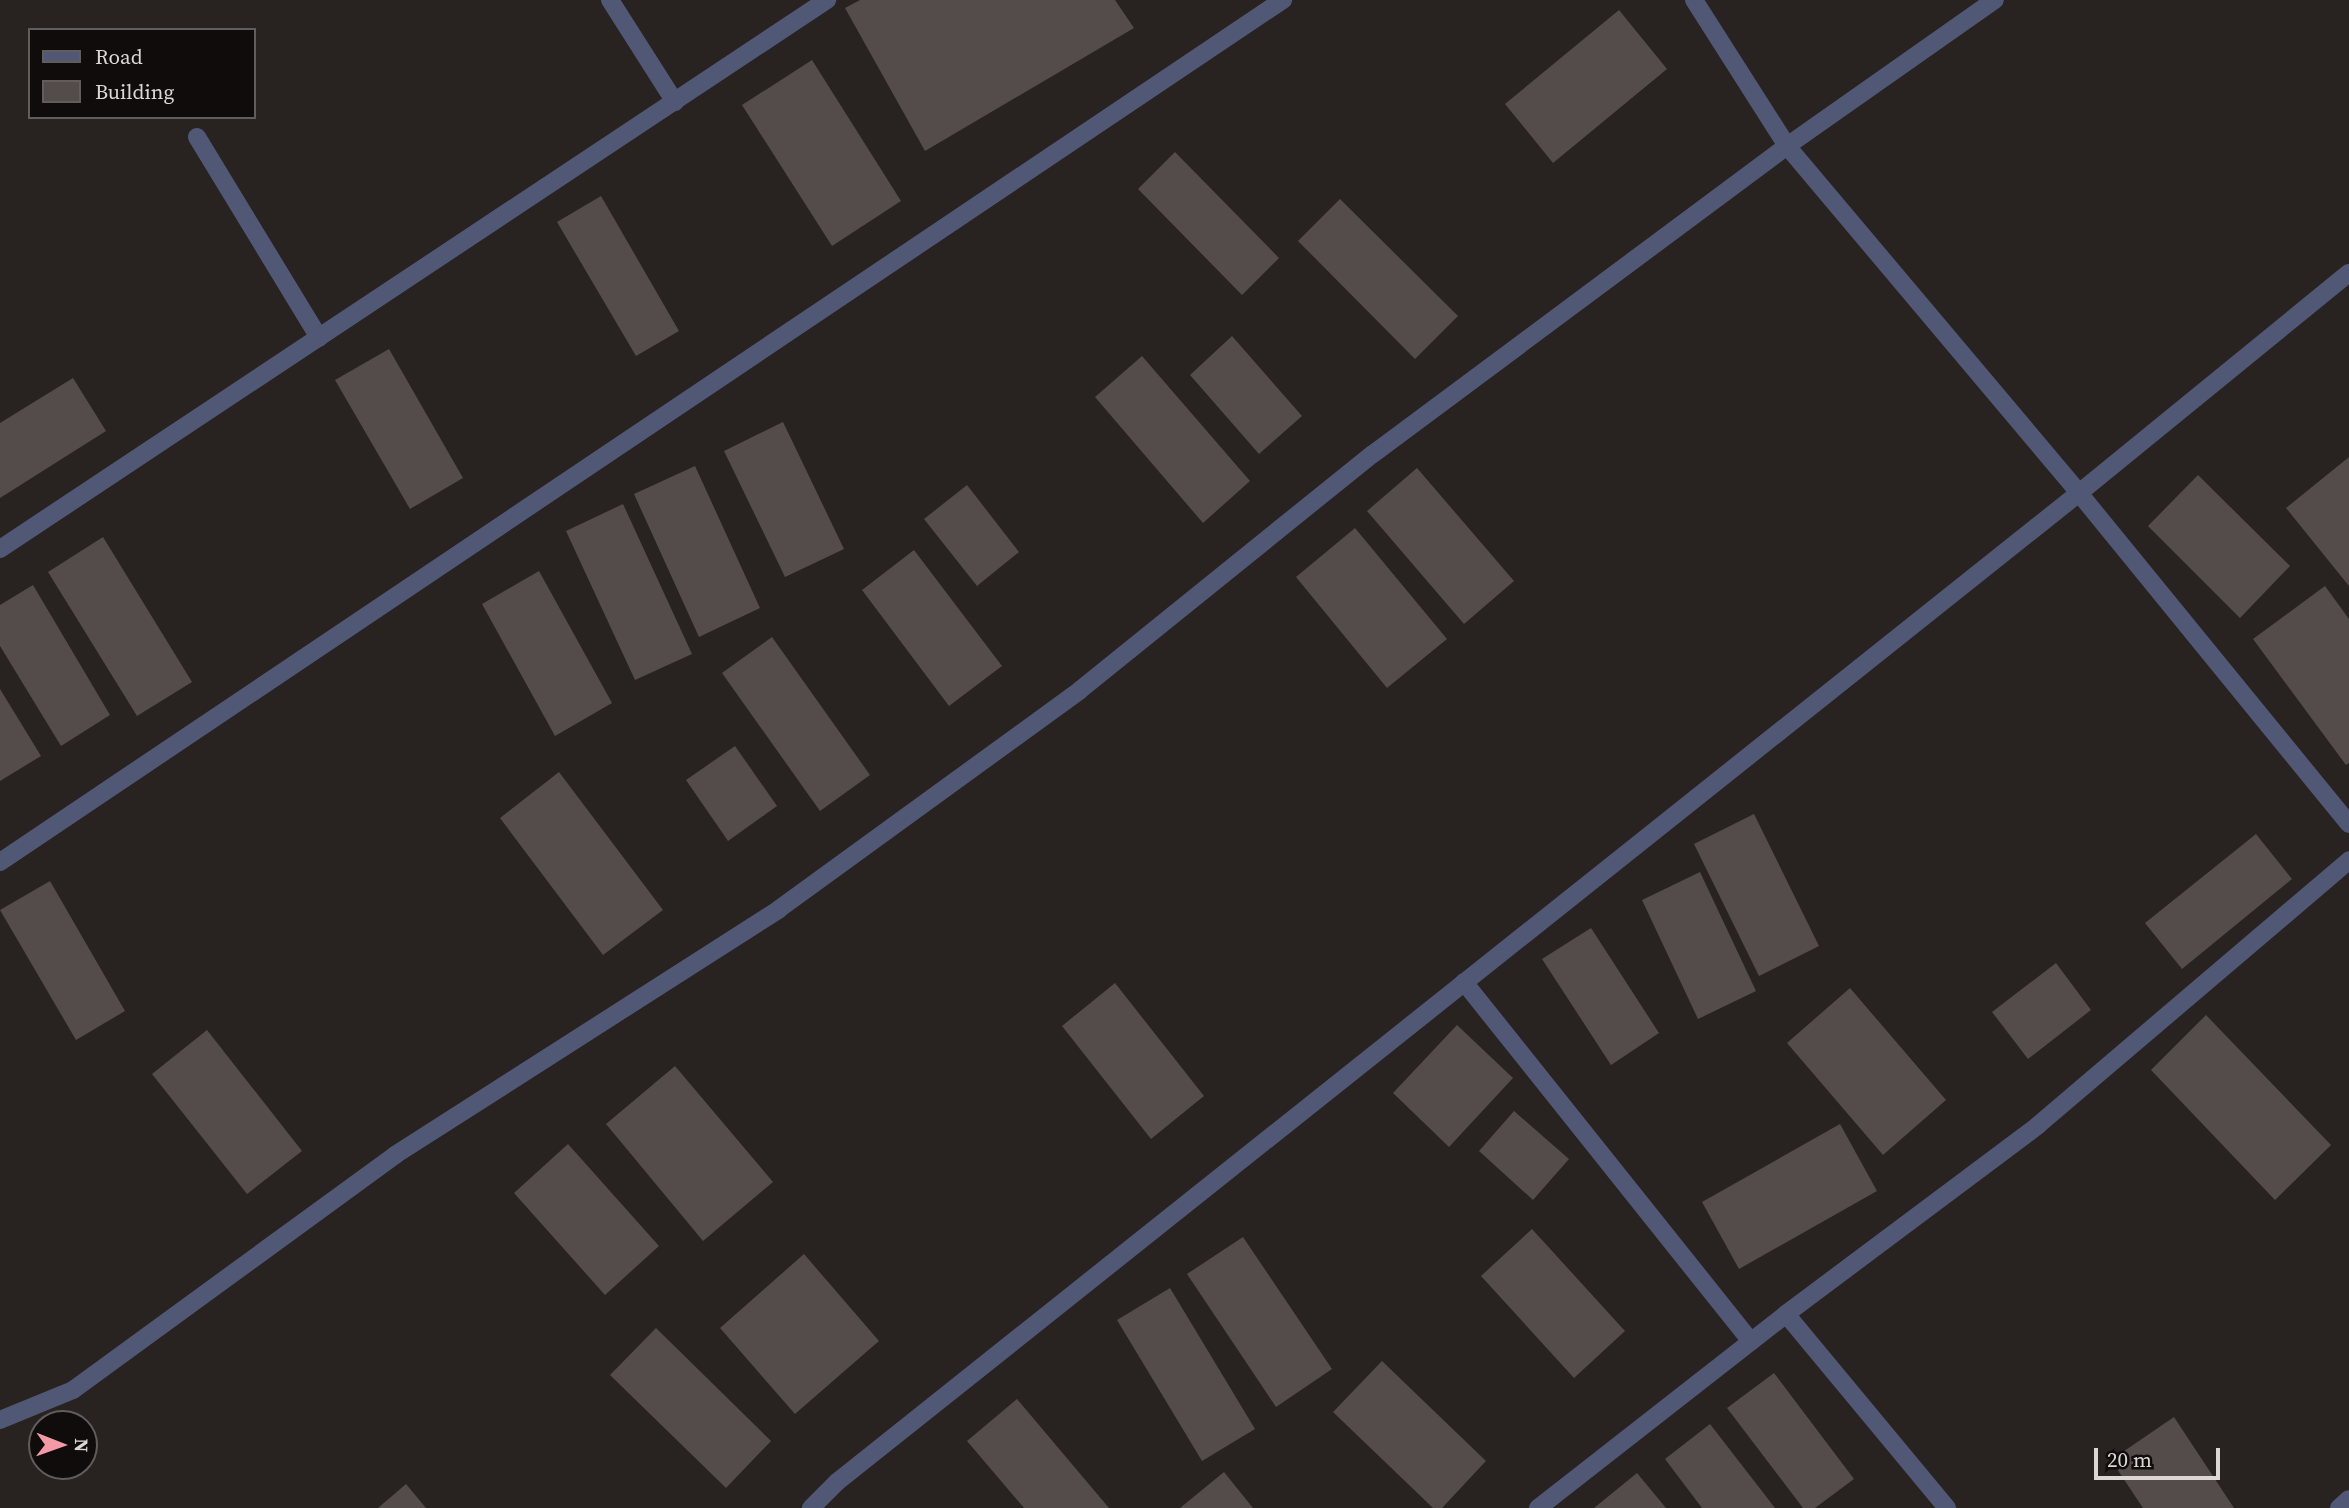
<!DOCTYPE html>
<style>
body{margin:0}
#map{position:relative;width:2349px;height:1508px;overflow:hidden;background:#282220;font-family:"Source Serif 4",serif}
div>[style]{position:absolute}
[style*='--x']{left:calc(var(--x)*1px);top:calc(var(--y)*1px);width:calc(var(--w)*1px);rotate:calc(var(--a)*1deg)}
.building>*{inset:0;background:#534c4a}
.minor>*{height:18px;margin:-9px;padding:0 9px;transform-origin:9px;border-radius:9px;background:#515876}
span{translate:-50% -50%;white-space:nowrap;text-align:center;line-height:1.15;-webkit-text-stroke:5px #0f0c0b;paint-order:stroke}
.legend{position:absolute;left:28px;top:28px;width:228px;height:91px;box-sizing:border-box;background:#0f0c0b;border:2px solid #615d5c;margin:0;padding:9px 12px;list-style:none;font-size:21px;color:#dbd7d5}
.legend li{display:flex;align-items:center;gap:14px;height:35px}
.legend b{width:35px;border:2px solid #615d5c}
.north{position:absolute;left:28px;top:1410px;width:70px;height:70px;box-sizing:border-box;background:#0f0c0b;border:2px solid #615d5c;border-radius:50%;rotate:91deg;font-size:19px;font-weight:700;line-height:28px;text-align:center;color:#dbd7d5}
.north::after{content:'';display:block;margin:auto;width:24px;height:32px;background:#f49aa5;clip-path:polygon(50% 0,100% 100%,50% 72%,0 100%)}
.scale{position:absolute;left:2094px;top:1448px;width:126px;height:32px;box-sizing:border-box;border:4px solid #dbd7d5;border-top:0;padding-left:9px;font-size:21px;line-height:24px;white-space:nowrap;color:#dbd7d5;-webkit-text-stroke:5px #0f0c0b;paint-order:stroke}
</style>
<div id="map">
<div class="building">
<div style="clip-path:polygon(860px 0,1115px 0,1134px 28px,925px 151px,845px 8px)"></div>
<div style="clip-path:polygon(1619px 10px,1667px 69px,1553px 163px,1505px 104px)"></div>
<div style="clip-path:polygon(812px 60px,901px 201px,832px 246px,742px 105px)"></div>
<div style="clip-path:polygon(1175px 152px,1279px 258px,1242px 295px,1138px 189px)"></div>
<div style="clip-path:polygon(601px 196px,679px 331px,636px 356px,557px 222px)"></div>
<div style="clip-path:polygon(1340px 199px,1458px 316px,1415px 359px,1298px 241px)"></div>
<div style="clip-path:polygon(1232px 336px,1302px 416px,1259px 454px,1190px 375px)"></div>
<div style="clip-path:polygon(389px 349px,463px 478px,410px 509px,335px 380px)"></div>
<div style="clip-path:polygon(1142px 356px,1250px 481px,1203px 523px,1095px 397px)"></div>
<div style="clip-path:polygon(73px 378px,106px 431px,0 498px,0 423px)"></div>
<div style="clip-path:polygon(783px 422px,844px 549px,785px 577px,724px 451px)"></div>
<div style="clip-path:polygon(2349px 457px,2349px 586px,2286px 508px)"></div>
<div style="clip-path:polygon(695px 466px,760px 608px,699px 637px,634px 494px)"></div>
<div style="clip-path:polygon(1417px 468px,1514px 581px,1464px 624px,1367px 511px)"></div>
<div style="clip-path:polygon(2198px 475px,2290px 566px,2240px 618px,2148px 526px)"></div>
<div style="clip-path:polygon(967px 485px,1019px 552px,977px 586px,924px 519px)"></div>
<div style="clip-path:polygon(623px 504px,692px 654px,635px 680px,566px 531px)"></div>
<div style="clip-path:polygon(1355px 528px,1447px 639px,1387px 688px,1296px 577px)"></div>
<div style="clip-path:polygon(103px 537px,192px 682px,137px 716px,48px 572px)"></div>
<div style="clip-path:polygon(914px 550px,1002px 666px,949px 706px,862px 590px)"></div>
<div style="clip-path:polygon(539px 571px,612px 703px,555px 736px,482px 604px)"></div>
<div style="clip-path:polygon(33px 585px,110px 715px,61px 746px,0 646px,0 605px)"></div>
<div style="clip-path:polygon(2325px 586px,2349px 619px,2349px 763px,2346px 765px,2253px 639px)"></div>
<div style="clip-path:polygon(772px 637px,870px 775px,820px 811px,722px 673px)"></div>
<div style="clip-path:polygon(0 689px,41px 756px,0 781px)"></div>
<div style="clip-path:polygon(735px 746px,777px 806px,728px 841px,686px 780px)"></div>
<div style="clip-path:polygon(559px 772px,663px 910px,603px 955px,500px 818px)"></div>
<div style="clip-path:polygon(1754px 814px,1819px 946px,1759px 976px,1694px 844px)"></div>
<div style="clip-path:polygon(2256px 834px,2292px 879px,2182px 969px,2145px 923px)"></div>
<div style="clip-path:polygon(1700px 872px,1756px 991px,1698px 1019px,1642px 900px)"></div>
<div style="clip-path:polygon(50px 881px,125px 1011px,76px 1040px,0 910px)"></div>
<div style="clip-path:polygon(1591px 928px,1659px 1033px,1611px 1065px,1542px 959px)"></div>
<div style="clip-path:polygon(2056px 963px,2091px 1010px,2028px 1059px,1992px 1012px)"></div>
<div style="clip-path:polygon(1115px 983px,1204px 1096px,1151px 1139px,1062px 1026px)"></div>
<div style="clip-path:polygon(1850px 988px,1946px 1100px,1883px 1155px,1787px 1043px)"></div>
<div style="clip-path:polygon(2206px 1015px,2331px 1145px,2275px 1200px,2151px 1070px)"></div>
<div style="clip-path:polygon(1457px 1025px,1513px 1078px,1449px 1147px,1393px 1093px)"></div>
<div style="clip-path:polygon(207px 1030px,302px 1151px,247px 1194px,152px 1074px)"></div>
<div style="clip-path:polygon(675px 1066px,773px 1182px,703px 1241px,606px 1124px)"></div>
<div style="clip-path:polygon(1514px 1111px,1569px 1159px,1533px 1200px,1479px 1151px)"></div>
<div style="clip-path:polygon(1840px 1124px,1877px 1191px,1739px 1269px,1702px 1202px)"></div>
<div style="clip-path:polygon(568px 1144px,659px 1246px,605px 1295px,514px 1193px)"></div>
<div style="clip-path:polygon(1532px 1229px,1625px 1331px,1574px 1378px,1481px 1276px)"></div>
<div style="clip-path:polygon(1243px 1237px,1332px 1369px,1276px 1407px,1187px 1274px)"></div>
<div style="clip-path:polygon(804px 1254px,879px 1341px,795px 1414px,720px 1328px)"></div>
<div style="clip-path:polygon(1170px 1288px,1255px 1429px,1202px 1461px,1117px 1320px)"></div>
<div style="clip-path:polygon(656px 1328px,771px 1441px,726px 1488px,610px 1375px)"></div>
<div style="clip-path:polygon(1382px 1361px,1486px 1461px,1442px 1508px,1433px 1508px,1333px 1412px)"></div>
<div style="clip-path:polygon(1774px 1373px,1854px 1479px,1815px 1508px,1803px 1508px,1727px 1408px)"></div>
<div style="clip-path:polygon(1017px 1399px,1109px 1508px,1024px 1508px,967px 1441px)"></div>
<div style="clip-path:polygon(2174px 1417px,2234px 1508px,2143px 1508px,2111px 1460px)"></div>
<div style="clip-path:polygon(1710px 1424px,1775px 1508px,1702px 1508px,1665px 1459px)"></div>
<div style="clip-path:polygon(1224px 1472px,1253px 1508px,1180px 1508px)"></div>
<div style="clip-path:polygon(1637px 1473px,1666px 1508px,1594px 1508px)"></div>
<div style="clip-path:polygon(406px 1484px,426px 1508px,378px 1508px)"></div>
</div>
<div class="minor">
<div style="--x:610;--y:0;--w:121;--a:57.5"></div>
<div style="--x:1694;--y:0;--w:173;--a:57.5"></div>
<div style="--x:1787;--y:146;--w:454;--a:49.9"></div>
<div style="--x:2079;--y:493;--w:427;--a:50.8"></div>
<div style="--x:197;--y:137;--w:235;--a:58.7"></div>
<div style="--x:0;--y:549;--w:993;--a:-33.58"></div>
<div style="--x:0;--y:862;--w:1546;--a:-33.9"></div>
<div style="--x:1464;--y:982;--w:460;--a:51.4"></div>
<div style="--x:1786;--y:1314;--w:252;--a:50.3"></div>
<div style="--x:0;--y:1420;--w:79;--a:-22.3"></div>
<div style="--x:73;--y:1390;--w:399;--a:-36.1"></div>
<div style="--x:395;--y:1155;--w:456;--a:-32.6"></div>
<div style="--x:779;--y:909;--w:372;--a:-36"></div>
<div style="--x:1080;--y:690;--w:376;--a:-38.9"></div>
<div style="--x:1373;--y:454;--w:516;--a:-36.65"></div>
<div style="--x:1787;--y:146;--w:254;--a:-35.1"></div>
<div style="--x:811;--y:1508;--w:37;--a:-45"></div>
<div style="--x:837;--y:1482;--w:1588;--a:-38.53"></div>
<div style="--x:2079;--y:493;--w:348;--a:-39.2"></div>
<div style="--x:1538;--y:1508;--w:315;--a:-38"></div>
<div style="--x:1786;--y:1314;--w:314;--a:-36.8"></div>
<div style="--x:2037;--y:1126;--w:410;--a:-40.4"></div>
<div style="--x:2339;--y:1508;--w:13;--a:-42"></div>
</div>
<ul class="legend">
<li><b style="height:9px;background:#515876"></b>Road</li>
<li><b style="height:19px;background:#534c4a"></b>Building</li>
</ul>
<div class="north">N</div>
<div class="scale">20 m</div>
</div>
